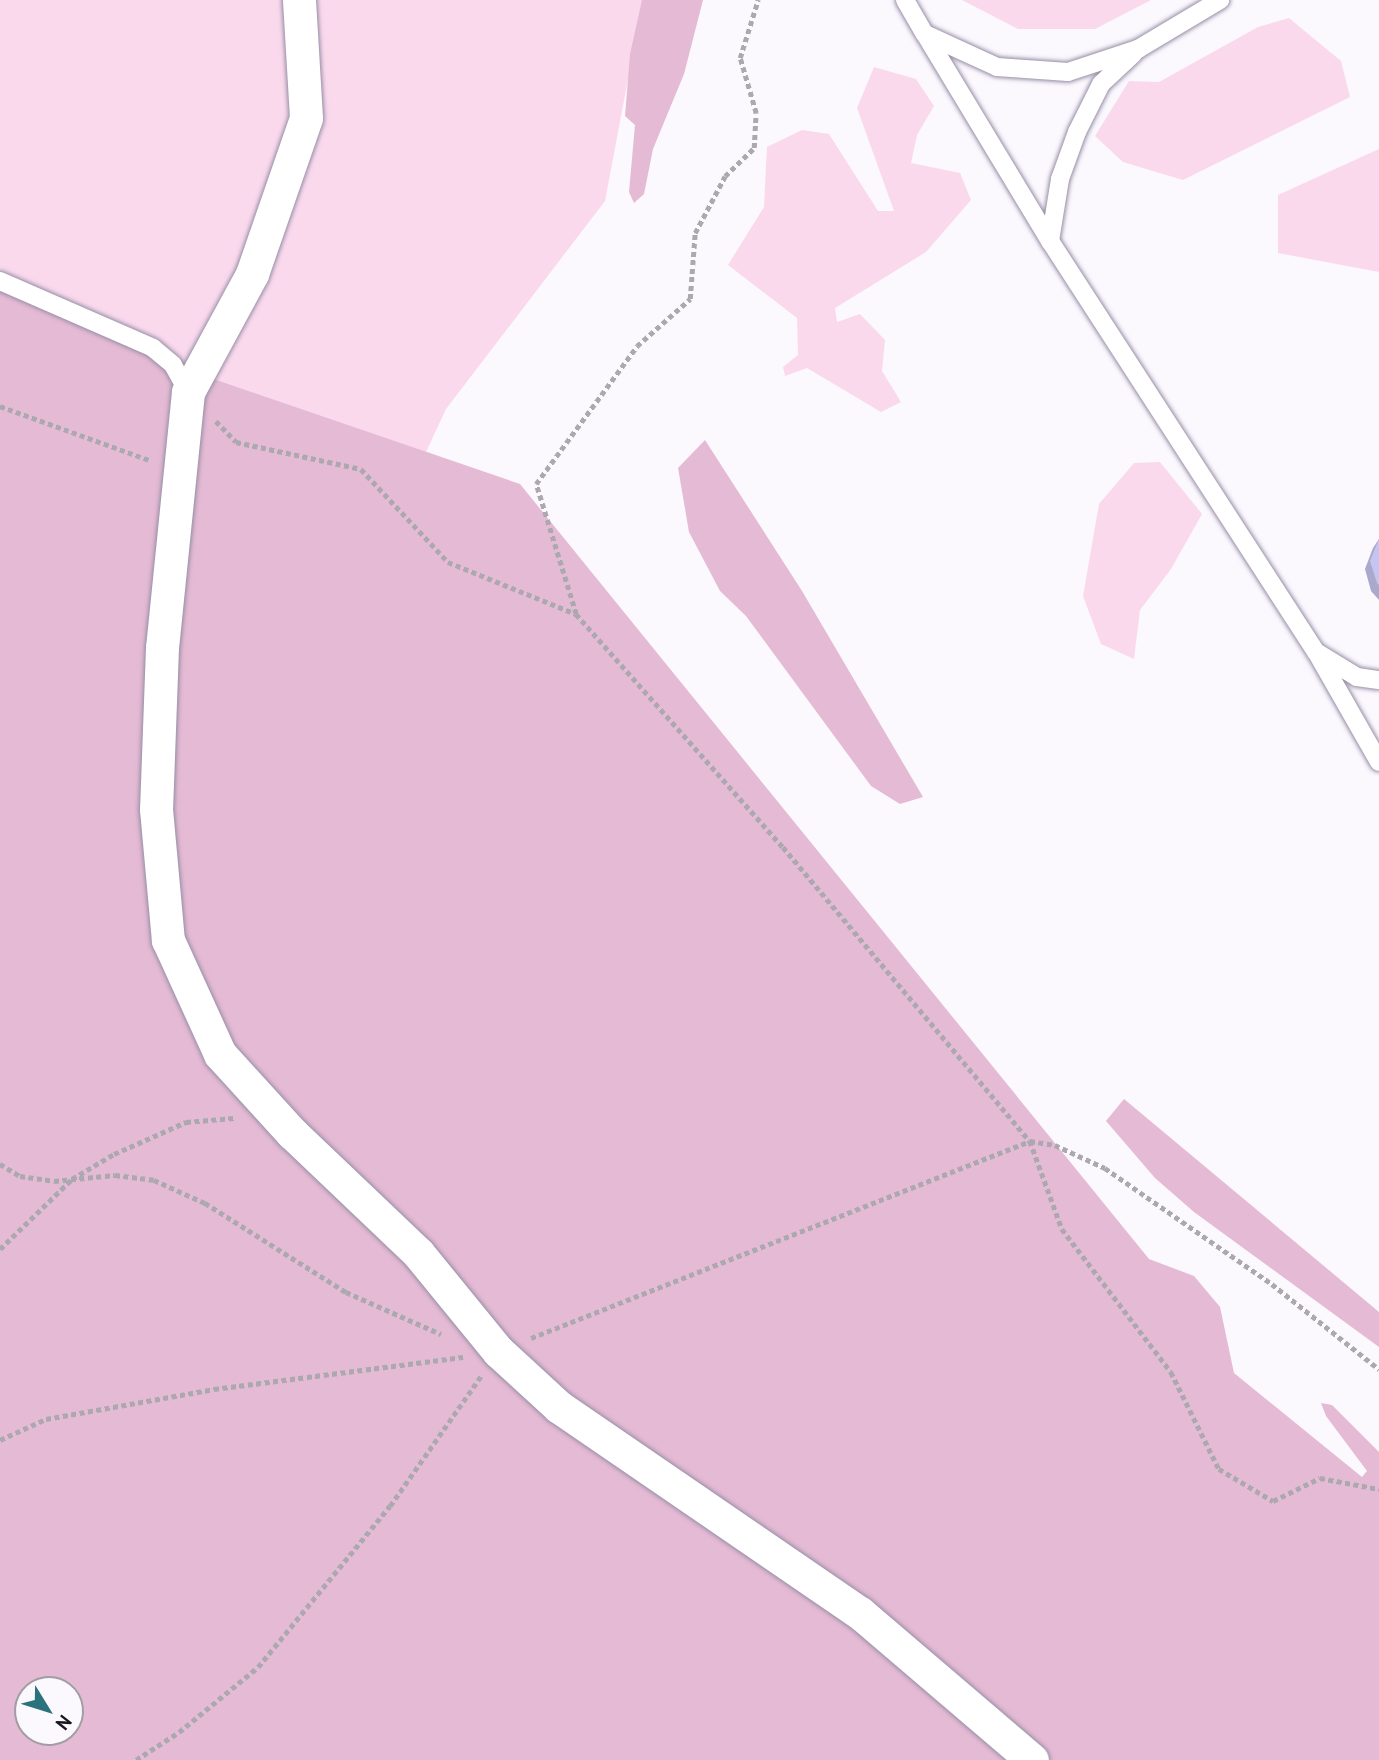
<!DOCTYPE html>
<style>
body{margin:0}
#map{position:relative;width:1379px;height:1760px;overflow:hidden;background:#fbf8fe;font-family:"PT Sans",sans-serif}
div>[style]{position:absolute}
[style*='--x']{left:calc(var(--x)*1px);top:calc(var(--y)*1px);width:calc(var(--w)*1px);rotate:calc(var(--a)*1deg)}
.green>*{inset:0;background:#fad9ed}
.forest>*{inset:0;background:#e5bad4}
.path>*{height:4.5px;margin-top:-2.25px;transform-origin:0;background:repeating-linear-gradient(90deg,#aba8af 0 5px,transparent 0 8.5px)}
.roads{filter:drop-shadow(0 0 2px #978ea6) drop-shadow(0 0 2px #978ea6)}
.service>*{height:18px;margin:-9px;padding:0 9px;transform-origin:9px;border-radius:9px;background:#fff}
.minor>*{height:33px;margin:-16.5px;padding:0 16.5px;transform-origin:16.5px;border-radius:16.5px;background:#fff}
.wall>*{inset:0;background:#a9a9ce}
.building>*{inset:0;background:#c5c5f0}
span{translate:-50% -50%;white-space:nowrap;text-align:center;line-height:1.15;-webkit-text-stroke:6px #fbf8fe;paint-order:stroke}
.north{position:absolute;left:14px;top:1676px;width:70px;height:70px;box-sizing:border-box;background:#fbf8fe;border:2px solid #a19da4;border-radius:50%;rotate:128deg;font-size:19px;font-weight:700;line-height:28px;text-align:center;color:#19151e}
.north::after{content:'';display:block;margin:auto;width:24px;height:32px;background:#2a727c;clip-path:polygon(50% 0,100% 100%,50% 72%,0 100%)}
</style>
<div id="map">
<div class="green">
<div style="clip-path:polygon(0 0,643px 0,605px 201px,446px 409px,426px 452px,173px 365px,0 274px)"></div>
<div style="clip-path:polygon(962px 0,1151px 0,1095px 29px,1018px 29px)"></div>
<div style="clip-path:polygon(1289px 18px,1341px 61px,1350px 97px,1183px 180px,1123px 162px,1095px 136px,1129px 81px,1159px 82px,1258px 27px)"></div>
<div style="clip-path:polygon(874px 67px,916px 79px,934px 106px,917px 135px,911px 163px,960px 173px,971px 200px,926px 252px,835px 308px,837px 322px,860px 314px,885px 340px,882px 371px,901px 402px,881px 412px,807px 368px,785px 376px,783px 367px,798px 355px,797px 318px,728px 265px,764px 207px,767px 147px,802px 130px,829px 134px,878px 211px,894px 211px,857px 108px)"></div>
<div style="clip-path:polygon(1379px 149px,1379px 272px,1278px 253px,1278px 195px)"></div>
<div style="clip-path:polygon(1160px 462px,1202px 514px,1171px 569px,1140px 610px,1134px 659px,1101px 644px,1083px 596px,1099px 504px,1134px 463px)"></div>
</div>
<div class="forest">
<div style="clip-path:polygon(642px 0,703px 0,684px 74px,653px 149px,644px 194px,634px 203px,629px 192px,635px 125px,625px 116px,630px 54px)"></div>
<div style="clip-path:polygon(evenodd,0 274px,173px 365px,520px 484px,1149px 1259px,1194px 1276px,1220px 1307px,1234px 1373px,1362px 1477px,1367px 1471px,1326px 1416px,1321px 1403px,1332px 1405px,1379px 1452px,1379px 1760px,0 1760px,0 274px,28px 1690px,70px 1690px,70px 1732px,28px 1732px,28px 1690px)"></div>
<div style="clip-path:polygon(705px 440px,802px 591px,923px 797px,900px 804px,871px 786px,746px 616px,720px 591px,689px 532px,678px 468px)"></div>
<div style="clip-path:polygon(1124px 1099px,1379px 1312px,1379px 1347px,1194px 1212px,1155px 1178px,1106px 1121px)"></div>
</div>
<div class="path">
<div style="--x:0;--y:406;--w:158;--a:19.9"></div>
<div style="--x:216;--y:421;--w:29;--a:46"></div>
<div style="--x:236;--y:442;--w:128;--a:12.2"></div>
<div style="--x:361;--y:469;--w:127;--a:46.9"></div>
<div style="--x:448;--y:562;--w:138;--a:22.1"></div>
<div style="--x:576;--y:614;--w:312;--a:48.4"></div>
<div style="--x:783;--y:847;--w:384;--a:50"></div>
<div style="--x:1030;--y:1141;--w:25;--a:9"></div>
<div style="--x:1055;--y:1145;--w:55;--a:24.7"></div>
<div style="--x:1105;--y:1168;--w:203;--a:34.8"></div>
<div style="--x:1272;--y:1284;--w:137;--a:38.5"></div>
<div style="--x:576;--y:614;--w:136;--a:-107.1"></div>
<div style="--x:536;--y:484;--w:171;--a:-53.8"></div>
<div style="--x:637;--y:346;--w:71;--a:-41.6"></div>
<div style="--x:690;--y:299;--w:66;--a:-85.7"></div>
<div style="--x:695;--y:233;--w:64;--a:-62.2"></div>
<div style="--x:725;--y:176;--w:40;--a:-44"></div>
<div style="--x:754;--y:148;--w:35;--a:-87"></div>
<div style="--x:756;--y:113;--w:57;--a:-106.2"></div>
<div style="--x:740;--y:58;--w:61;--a:-72.8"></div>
<div style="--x:0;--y:1164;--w:23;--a:31"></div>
<div style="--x:20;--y:1176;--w:34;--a:8"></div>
<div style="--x:54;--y:1181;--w:61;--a:-5.6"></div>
<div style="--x:115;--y:1175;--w:39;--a:7"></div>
<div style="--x:154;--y:1180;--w:56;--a:24.3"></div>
<div style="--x:205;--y:1203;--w:167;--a:32.3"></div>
<div style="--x:346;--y:1292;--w:104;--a:23.9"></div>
<div style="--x:0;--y:1249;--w:100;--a:-44.2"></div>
<div style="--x:72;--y:1179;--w:49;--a:-30.8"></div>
<div style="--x:114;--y:1154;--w:79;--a:-24"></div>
<div style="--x:186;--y:1122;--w:48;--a:-4.8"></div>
<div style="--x:531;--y:1338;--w:536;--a:-21.54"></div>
<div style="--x:1030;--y:1141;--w:94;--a:70"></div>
<div style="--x:1062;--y:1229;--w:180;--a:52.7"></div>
<div style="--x:1171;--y:1372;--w:108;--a:63.7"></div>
<div style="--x:1219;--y:1469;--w:63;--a:30.7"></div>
<div style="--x:1273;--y:1501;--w:52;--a:-26.1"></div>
<div style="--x:1320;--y:1478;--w:60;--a:10.6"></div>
<div style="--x:0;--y:1440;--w:51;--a:-24.5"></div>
<div style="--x:46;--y:1419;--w:171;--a:-10.1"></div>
<div style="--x:214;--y:1389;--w:251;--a:-7.3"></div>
<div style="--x:136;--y:1760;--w:51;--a:-33.1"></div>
<div style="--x:179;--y:1732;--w:102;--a:-39.4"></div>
<div style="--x:258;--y:1667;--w:208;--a:-50.7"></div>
<div style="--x:390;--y:1506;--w:159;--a:-55"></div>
</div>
<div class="roads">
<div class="service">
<div style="--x:905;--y:0;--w:39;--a:60"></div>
<div style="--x:925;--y:34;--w:79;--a:24.6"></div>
<div style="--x:997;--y:67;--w:71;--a:4"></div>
<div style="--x:1068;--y:72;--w:74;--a:-18.2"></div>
<div style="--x:1138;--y:49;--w:96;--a:-30.9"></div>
<div style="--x:925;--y:34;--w:242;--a:58.9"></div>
<div style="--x:1050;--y:241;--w:490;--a:57.1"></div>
<div style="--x:1316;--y:652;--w:48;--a:31.4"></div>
<div style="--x:1357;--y:677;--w:22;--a:8"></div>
<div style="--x:1050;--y:241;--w:63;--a:-80.8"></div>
<div style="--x:1060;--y:179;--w:50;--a:-70.1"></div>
<div style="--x:1077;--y:132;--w:54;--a:-63.4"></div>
<div style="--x:1101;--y:84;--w:44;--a:-43.2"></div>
<div style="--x:0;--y:281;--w:167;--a:23.6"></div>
<div style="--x:153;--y:348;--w:26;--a:40"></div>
<div style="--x:173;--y:365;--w:31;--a:61"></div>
<div style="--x:1318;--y:655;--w:123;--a:60.3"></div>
</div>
<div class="minor">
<div style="--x:299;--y:0;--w:118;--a:86.6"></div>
<div style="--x:306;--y:118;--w:165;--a:109.1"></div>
<div style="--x:252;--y:274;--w:134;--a:118.5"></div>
<div style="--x:188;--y:392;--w:256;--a:95.8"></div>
<div style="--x:162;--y:647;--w:162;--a:92.1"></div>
<div style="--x:156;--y:809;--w:132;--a:84.8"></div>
<div style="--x:168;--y:940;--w:125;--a:65.5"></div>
<div style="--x:220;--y:1054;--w:107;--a:47.7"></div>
<div style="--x:292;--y:1133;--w:174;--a:43.6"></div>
<div style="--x:418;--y:1253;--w:127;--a:50.8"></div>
<div style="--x:498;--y:1351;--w:83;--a:42.6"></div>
<div style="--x:559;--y:1407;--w:365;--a:34.4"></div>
<div style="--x:860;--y:1613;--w:226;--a:40.5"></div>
</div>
</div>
<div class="wall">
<div style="clip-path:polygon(1379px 539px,1379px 600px,1371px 591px,1365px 569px,1373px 548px)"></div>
</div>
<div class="building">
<div style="clip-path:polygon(1379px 539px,1379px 585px,1377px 583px,1370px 561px)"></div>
</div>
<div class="north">N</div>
</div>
